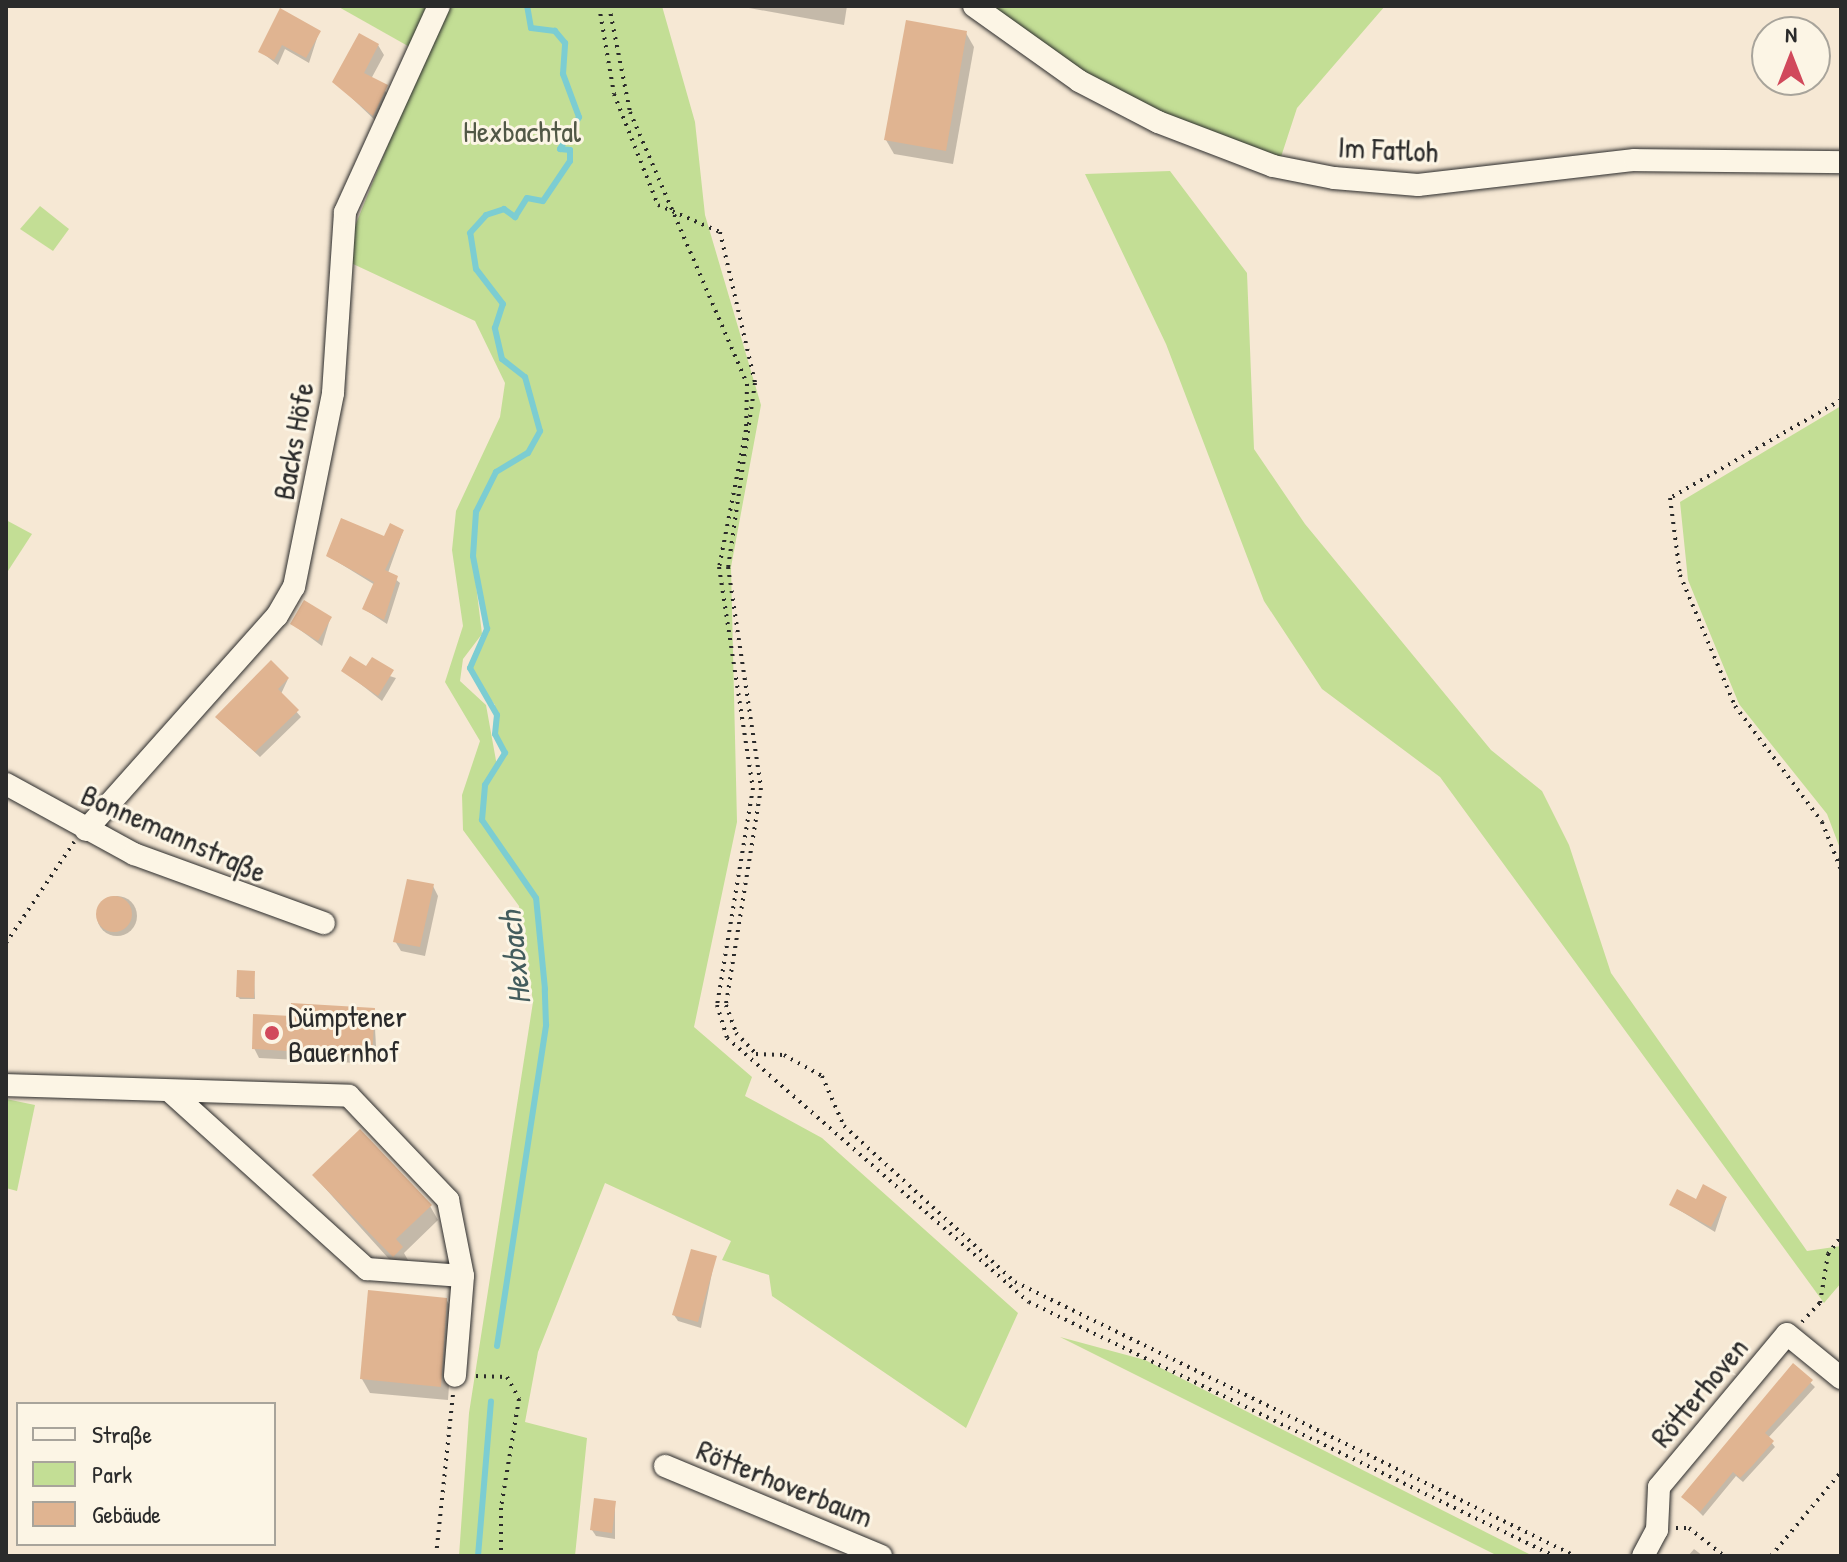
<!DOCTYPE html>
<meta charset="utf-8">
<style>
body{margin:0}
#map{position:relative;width:1847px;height:1562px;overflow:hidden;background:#f6e8d4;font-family:"Patrick Hand",sans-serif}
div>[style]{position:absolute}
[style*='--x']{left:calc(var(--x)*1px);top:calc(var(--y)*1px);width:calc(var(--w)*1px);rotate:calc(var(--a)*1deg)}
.green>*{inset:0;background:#c3de95}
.shadow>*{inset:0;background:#0003}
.round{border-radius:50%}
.stream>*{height:6px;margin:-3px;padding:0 3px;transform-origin:3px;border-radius:3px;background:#7ccdd2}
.building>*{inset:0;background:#e0b491}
.path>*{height:4px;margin-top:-2px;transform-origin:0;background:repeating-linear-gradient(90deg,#2b2b2b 0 2px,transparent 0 8px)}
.roads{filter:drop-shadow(0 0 2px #2b2b2b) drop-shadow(0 0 2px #2b2b2b)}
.minor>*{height:22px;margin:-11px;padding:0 11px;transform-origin:11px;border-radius:11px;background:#fcf5e5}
.dots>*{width:22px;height:22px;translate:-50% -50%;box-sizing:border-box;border:4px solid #fcf5e5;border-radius:50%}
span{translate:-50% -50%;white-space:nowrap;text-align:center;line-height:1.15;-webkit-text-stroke:6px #fcf5e5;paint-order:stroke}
.park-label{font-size:30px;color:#515846}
.street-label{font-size:30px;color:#2b2b2b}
.poi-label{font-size:30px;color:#2b2b2b}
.left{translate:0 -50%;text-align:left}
.water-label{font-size:32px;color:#435c5d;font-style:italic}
.frame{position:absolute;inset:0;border:8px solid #2b2b2b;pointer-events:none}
.legend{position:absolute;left:16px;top:1402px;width:260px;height:144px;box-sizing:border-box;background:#fcf5e5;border:2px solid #a8a49b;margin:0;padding:10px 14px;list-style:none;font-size:24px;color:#2b2b2b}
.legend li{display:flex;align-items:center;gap:16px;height:40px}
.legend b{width:40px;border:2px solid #a8a49b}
.north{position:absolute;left:1751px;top:16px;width:80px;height:80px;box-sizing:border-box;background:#fcf5e5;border:2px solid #a8a49b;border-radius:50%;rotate:0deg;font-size:22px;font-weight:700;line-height:32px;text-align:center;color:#2b2b2b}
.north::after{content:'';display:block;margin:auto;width:28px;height:36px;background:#d1495b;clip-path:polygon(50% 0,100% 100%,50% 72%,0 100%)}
</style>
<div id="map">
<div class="green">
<div style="clip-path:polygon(337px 6px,432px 6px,415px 50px)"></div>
<div style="clip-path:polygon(evenodd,444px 6px,662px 6px,695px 122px,705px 215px,761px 405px,731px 567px,737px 822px,694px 1027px,752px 1077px,745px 1096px,822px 1138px,1018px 1313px,966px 1428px,772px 1296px,769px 1275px,722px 1260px,731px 1241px,605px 1183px,538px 1352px,525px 1422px,587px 1438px,575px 1556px,459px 1556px,469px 1413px,533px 1002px,519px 906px,463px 830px,462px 795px,480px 741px,445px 682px,463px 626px,452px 550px,456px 511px,500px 417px,505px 383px,475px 321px,351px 263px,349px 241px,444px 6px,473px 560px,488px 627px,470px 672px,495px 705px,493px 732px,505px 752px,497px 766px,486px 705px,460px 681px,463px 659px,482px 634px,473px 560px)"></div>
<div style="clip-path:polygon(976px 6px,1385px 6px,1297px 108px,1278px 166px,1159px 121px)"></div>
<div style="clip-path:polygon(1170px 171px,1247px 273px,1254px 449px,1305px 524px,1491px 750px,1542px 791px,1569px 845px,1611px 973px,1807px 1251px,1841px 1246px,1841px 1283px,1824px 1303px,1440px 777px,1322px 689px,1264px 601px,1166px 344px,1085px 174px)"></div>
<div style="clip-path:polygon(40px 206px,69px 229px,53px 251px,20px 229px)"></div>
<div style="clip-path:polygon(1841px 406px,1841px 851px,1827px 814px,1739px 704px,1688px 580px,1680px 502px)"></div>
<div style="clip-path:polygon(6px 520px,32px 534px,6px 574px)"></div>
<div style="clip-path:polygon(6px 1099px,35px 1105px,17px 1191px,6px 1188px)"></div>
<div style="clip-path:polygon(1060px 1337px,1145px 1360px,1533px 1556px,1498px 1556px)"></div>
</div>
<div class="shadow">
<div style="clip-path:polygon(738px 6px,847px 6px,844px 25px)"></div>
<div style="clip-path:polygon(319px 32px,309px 63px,285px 49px,278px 65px,261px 52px)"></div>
<div style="clip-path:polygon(966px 33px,974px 47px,953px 164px,894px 154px,886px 140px)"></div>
<div style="clip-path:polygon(378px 45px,384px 55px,371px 79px,392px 97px,379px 124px,335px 82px)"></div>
<div style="clip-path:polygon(403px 531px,388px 573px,400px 583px,387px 624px,364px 609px,375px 585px,328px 556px)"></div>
<div style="clip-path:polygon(330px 619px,322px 646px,292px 624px)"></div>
<div style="clip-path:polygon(367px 669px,396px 678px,382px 701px,344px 671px)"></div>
<div style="clip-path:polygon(288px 679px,281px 694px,301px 717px,260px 757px,217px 718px)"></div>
<div style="clip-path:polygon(433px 886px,438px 896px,425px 956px,401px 951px,395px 941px)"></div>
<div class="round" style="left:97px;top:896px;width:40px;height:40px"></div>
<div style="clip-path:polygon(254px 973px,255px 999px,240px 999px,238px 997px)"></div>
<div style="clip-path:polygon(374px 1010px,377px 1064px,259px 1058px,254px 1048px,293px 1018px)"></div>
<div style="clip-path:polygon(314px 1176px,430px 1206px,438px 1220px,404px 1253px,409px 1262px,398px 1269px)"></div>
<div style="clip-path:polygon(1726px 1198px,1715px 1232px,1671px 1205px,1696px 1202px)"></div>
<div style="clip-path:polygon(715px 1258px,701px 1328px,678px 1321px,674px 1315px)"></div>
<div style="clip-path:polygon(446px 1299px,454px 1313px,448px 1400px,370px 1393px,362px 1379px)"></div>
<div style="clip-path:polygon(1793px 1366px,1815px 1387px,1768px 1438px,1775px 1447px,1743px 1482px,1736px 1476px,1703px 1516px,1684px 1497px)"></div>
<div style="clip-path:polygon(615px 1502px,615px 1539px,596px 1536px,592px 1530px)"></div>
<div style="clip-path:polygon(1694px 1549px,1703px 1556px,1688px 1556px)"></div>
</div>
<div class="stream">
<div style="--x:497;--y:1346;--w:325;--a:-81.3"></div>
<div style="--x:546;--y:1025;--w:36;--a:-92"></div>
<div style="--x:545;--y:989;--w:91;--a:-95.6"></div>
<div style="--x:536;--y:898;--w:95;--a:-124.7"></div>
<div style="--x:482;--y:820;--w:35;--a:-85"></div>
<div style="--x:485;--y:785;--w:38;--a:-58"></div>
<div style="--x:505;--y:753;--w:21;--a:-118"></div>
<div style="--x:495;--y:734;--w:19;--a:-84"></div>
<div style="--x:497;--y:715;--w:54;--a:-119.9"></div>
<div style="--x:470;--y:668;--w:43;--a:-66.4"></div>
<div style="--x:487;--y:629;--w:74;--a:-100.9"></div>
<div style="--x:473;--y:556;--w:44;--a:-86.1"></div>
<div style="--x:476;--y:512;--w:45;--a:-63.4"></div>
<div style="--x:496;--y:472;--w:37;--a:-31"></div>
<div style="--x:528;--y:453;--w:25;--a:-61"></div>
<div style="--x:540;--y:431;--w:56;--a:-105.5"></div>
<div style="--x:525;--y:377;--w:29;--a:-142"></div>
<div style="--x:502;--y:359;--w:32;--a:-103"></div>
<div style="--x:495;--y:328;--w:25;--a:-72"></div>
<div style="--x:503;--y:304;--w:44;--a:-127.6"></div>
<div style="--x:476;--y:269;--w:36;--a:-99"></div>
<div style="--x:470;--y:233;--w:24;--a:-48"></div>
<div style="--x:486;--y:215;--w:19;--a:-18"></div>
<div style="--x:504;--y:209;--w:14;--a:36"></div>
<div style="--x:515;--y:217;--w:22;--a:-58"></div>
<div style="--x:527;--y:198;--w:16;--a:11"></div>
<div style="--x:543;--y:201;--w:48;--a:-56"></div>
<div style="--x:570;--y:161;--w:11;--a:-90"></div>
<div style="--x:570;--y:150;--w:10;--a:-174"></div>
<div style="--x:560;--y:149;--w:37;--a:-59"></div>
<div style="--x:579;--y:117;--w:46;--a:-110.4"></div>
<div style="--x:563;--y:74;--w:31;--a:-86"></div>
<div style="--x:565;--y:43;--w:16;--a:-130"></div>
<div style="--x:555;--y:31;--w:24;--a:-173"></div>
<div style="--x:531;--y:28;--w:22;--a:-100"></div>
<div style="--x:478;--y:1556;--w:155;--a:-85.2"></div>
</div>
<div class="building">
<div style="clip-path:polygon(280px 8px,321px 31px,306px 58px,282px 45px,274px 60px,258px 52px)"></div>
<div style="clip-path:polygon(906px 20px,967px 31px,946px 151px,884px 140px)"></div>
<div style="clip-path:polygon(359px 33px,379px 44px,364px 73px,388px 85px,373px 116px,332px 82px)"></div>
<div style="clip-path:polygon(341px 518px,384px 536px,390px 523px,404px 530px,385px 570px,398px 576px,384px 620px,362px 609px,374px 582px,326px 556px)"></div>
<div style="clip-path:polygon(304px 600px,332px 617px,318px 641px,290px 624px)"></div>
<div style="clip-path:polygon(350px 656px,366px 666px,372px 657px,394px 670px,378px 696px,341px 671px)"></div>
<div style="clip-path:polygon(271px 660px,289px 678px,278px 689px,299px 710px,255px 752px,215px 717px)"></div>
<div style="clip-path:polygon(407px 879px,434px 884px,420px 947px,393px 942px)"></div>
<div class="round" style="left:96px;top:896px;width:36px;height:36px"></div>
<div style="clip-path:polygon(237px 970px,255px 971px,254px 998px,236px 997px)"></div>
<div style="clip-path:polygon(291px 1003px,375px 1008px,372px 1056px,252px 1049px,253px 1014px,291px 1016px)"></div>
<div style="clip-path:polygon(360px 1129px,432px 1205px,396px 1239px,403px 1247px,393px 1257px,312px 1175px)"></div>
<div style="clip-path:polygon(1703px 1184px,1727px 1197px,1711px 1227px,1669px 1205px,1677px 1189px,1696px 1199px)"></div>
<div style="clip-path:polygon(691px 1249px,717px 1256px,698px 1322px,672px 1315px)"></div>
<div style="clip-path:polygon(368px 1290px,447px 1298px,441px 1387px,360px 1379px)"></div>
<div style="clip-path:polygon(1793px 1363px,1813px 1380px,1765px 1433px,1774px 1441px,1752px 1466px,1740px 1478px,1733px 1472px,1700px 1512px,1681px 1497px)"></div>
<div style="clip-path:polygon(594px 1498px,616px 1501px,612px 1533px,590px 1530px)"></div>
</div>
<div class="path">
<div style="--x:599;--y:6;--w:89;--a:80.3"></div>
<div style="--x:614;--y:94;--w:119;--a:68.4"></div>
<div style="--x:658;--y:205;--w:68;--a:23.5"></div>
<div style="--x:720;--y:232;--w:155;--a:76.9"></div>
<div style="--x:755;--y:383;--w:186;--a:98.3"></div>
<div style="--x:728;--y:567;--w:223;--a:81.5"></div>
<div style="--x:761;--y:788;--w:220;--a:99.2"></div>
<div style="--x:726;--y:1005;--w:30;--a:70"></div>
<div style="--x:736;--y:1033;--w:29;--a:46"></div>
<div style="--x:756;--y:1054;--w:28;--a:2"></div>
<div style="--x:784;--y:1055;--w:43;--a:28.9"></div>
<div style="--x:822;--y:1076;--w:55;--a:66.3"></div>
<div style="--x:844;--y:1126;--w:231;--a:42.4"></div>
<div style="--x:1015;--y:1282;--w:623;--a:26.07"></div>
<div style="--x:609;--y:6;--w:108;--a:78.8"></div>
<div style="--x:630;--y:112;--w:296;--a:66.7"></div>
<div style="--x:747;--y:384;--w:46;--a:91.2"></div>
<div style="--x:746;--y:430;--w:140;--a:101.1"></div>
<div style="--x:719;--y:567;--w:224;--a:81.3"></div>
<div style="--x:753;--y:788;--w:220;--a:99.4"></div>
<div style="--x:717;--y:1005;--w:34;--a:73"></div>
<div style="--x:727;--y:1038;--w:401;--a:41.2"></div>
<div style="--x:1029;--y:1302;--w:583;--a:25.82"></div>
<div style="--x:1841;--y:400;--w:197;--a:150.2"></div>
<div style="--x:1670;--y:498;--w:78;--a:82.6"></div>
<div style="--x:1680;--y:575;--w:142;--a:67.2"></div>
<div style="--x:1735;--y:706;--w:145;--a:53.1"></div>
<div style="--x:1822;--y:822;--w:52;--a:68.4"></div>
<div style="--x:6;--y:943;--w:122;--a:-56"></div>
<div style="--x:1802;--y:1322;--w:26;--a:-47"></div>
<div style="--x:1820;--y:1303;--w:50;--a:-80.7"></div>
<div style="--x:1828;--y:1254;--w:21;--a:-53"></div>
<div style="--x:476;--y:1376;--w:31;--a:2"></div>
<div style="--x:507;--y:1377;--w:25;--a:61"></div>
<div style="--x:519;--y:1399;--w:110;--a:99.4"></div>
<div style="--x:501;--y:1508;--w:48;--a:90"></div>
<div style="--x:1676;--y:1528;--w:13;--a:0"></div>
<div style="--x:1689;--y:1528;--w:45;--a:38.7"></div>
<div style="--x:436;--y:1556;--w:162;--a:-84"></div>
<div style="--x:1771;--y:1556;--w:109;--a:-50.2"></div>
</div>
<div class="roads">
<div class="minor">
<div style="--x:974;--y:6;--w:129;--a:35.5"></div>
<div style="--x:1079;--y:81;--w:89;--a:27.4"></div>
<div style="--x:1158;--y:122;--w:123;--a:20.9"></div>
<div style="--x:1273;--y:166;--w:62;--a:11.1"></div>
<div style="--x:1334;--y:178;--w:84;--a:4.8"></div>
<div style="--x:1418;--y:185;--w:218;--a:-6.6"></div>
<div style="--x:1635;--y:160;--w:206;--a:0.6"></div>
<div style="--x:6;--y:784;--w:146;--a:28.7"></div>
<div style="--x:134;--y:854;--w:202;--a:20"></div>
<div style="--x:86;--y:830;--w:287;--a:-48.3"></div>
<div style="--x:277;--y:616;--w:34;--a:-60"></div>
<div style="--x:294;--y:587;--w:198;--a:-78.6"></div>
<div style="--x:333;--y:393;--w:181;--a:-86.2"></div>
<div style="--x:345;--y:212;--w:226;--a:-65.5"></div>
<div style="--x:6;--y:1085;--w:343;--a:1.8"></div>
<div style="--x:349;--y:1096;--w:144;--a:46.4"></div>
<div style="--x:448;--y:1200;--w:77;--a:78.8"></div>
<div style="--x:463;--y:1276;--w:100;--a:94.6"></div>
<div style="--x:172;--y:1093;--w:263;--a:42.1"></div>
<div style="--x:367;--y:1269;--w:96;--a:4.2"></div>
<div style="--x:665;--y:1466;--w:234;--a:22.6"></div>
<div style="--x:1643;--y:1556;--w:30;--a:-62"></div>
<div style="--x:1657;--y:1530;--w:43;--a:-87.3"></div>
<div style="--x:1659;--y:1487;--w:199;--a:-50.1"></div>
<div style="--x:1787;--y:1334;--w:70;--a:39.2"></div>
</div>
</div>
<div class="dots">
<div style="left:272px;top:1033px;background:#d1495b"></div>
</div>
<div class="park-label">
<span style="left:522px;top:131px">Hexbachtal</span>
</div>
<div class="street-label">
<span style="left:1388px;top:149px;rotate:3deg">Im Fatloh</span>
<span style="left:293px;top:441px;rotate:-80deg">Backs Höfe</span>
<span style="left:174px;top:833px;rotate:24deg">Bonnemannstraße</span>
<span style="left:1699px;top:1392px;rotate:-50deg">Rötterhoven</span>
<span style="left:785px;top:1483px;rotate:22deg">Rötterhoverbaum</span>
</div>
<div class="poi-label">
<span class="left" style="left:288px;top:1033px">Dümptener<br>Bauernhof</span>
</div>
<div class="water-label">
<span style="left:515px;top:958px;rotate:-96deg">Hexbach</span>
</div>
<div class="frame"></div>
<ul class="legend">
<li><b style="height:10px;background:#fcf5e5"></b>Straße</li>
<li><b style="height:22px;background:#c3de95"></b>Park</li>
<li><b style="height:22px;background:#e0b491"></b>Gebäude</li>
</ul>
<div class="north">N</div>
</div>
